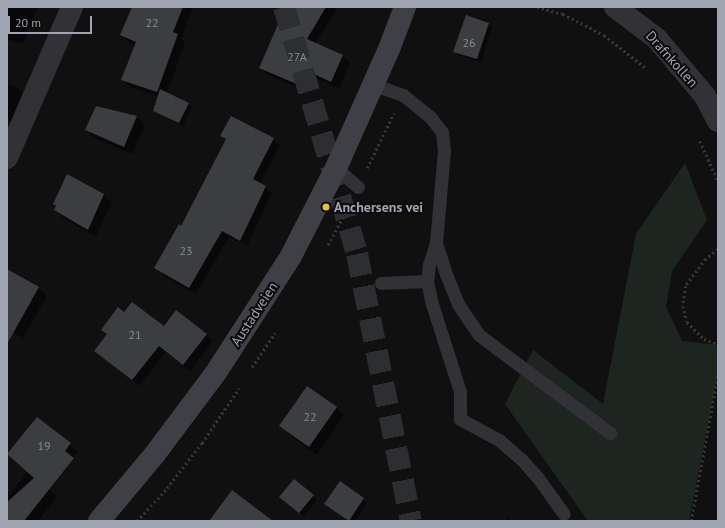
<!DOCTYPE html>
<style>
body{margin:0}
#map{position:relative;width:725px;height:528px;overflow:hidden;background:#101011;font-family:"PT Sans",sans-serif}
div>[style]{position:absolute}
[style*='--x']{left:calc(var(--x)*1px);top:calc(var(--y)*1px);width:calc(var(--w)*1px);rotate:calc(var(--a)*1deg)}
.green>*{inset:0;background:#1e2520}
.shadow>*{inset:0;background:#0007}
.building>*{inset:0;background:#3c3d41}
.trunk-tunnel>*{height:22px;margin-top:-11px;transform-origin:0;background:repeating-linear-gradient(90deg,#2d2e31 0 22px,transparent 0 33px)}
.path>*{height:2.5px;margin-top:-1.25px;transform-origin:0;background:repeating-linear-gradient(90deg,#37383d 0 2px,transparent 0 5px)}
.service>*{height:13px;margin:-6.5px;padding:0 6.5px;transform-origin:6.5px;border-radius:6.5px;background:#313136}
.minor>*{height:22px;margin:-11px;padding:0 11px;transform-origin:11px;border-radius:11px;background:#313136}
.secondary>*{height:22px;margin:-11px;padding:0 11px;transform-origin:11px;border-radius:11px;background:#3f4046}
.dots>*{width:11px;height:11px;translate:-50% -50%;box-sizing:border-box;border:2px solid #0b0b0c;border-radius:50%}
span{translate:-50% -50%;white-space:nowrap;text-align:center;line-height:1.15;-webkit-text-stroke:4px #0b0b0c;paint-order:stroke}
.number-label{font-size:12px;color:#888a95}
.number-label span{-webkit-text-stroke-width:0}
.street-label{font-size:14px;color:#a1a4b1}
.poi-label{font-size:14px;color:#a1a4b1;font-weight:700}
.left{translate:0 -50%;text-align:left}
.frame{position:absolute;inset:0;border:8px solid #a1a4b1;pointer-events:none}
.scale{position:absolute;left:8px;top:16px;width:84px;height:18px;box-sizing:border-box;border:2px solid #a1a4b1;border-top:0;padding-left:5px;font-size:12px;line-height:14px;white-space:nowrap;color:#a1a4b1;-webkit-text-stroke:3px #0b0b0c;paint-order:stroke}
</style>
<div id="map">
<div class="green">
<div style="clip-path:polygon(685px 163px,707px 220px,672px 271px,666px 307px,682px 341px,718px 345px,718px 372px,689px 521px,588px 521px,505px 404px,533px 350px,603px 404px,636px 234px)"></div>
</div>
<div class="shadow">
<div style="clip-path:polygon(7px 7px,38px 7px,23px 44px,7px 39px)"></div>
<div style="clip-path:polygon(132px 7px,193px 7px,181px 39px,185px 43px,167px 93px,188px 103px,192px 107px,183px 126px,159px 114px,155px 110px,159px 97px,130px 87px,123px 79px,136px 46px,129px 43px,122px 35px)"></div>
<div style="clip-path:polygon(290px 7px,338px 7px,315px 44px,343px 56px,350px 63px,339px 88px,313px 77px,306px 91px,268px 75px,260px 68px)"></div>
<div style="clip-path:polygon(488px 23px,492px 27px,481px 62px,458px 55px,455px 51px)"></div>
<div style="clip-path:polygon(7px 84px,15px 86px,23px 93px,15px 123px,7px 121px)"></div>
<div style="clip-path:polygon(97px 107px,137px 117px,145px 125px,132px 154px,94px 138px,86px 130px)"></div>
<div style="clip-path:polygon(231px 117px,273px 139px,280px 146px,260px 184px,272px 193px,247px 246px,229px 237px,196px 294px,165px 277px,159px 270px,226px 141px,221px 136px)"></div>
<div style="clip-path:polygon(104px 195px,111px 203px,96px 237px,63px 218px,55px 210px)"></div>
<div style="clip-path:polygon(9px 271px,39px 288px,47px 296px,23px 338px,7px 329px,7px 274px)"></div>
<div style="clip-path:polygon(124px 314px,164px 327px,206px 334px,213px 341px,190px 371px,166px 352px,139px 386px,96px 351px,108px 335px,102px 330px)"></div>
<div style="clip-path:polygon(336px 407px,344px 415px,317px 455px,288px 434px,280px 426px)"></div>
<div style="clip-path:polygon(37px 418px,78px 452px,48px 489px,57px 497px,38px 521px,7px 521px,7px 497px,27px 472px,12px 458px,12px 450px)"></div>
<div style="clip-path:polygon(294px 480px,317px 500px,304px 516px,284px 501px)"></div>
<div style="clip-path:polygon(363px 499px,367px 503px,355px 521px,348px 521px,325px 504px)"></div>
<div style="clip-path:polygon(508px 518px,512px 521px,505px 521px)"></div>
</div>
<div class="building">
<div style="clip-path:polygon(132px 7px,183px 7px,173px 32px,178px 34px,157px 92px,121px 80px,136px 42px,120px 35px)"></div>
<div style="clip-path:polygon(288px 7px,326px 7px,307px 39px,343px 55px,331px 82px,305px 70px,299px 85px,259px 68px,279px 22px)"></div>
<div style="clip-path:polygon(466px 15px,489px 23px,477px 59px,453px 52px)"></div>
<div style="clip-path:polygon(160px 89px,189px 103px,179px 123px,153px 111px)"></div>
<div style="clip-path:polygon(96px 106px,137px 116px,124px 147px,85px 130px)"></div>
<div style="clip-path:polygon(231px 116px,274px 138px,253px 179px,266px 186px,240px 241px,222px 231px,189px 288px,154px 268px,179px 224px,181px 226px,226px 139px,220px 136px)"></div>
<div style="clip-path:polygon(67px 174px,104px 194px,88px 230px,54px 210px,56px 206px,53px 204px)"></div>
<div style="clip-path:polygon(7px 269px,39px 287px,7px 344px)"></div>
<div style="clip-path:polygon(132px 302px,164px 326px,176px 310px,207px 334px,183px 365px,159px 346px,132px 380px,94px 351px,107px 334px,101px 330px,118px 307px,124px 312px)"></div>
<div style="clip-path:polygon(307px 386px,337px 407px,309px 447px,279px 426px)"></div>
<div style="clip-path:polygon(37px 417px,71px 443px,65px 451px,74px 458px,24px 521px,7px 521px,7px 502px,34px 478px,7px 454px)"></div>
<div style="clip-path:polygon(294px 479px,314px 495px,299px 513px,279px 497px)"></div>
<div style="clip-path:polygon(340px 481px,364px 498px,349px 521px,324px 504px)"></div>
<div style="clip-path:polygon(232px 490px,273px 521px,209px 521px)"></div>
</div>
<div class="trunk-tunnel">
<div style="--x:284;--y:7;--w:258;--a:73.5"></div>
<div style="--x:357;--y:254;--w:272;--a:78.6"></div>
</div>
<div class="path">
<div style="--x:537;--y:7;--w:27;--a:15"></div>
<div style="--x:563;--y:14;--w:46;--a:27.1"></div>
<div style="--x:604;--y:35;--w:53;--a:38.2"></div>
<div style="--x:700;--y:141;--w:44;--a:65.8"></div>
<div style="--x:367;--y:168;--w:61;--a:-63.9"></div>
<div style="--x:328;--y:245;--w:45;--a:-62.3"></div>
<div style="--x:718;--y:249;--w:16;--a:140"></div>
<div style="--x:706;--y:259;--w:34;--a:127"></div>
<div style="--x:686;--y:286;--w:20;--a:99"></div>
<div style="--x:683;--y:306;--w:16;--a:76"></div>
<div style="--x:687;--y:322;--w:24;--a:45"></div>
<div style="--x:704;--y:339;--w:15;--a:20"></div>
<div style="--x:252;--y:367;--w:41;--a:-55.9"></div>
<div style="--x:137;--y:521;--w:45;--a:-47.7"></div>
<div style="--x:167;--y:488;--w:57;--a:-52.1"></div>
<div style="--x:202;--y:443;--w:66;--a:-56.1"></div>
<div style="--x:691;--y:521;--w:149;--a:-79.6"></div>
</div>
<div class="service">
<div style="--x:374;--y:85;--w:31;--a:19"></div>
<div style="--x:403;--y:95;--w:36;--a:39"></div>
<div style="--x:431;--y:118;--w:18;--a:52"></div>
<div style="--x:442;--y:132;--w:18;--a:84"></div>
<div style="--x:444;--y:150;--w:93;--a:94.9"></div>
<div style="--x:436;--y:243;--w:23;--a:108"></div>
<div style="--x:429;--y:265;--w:16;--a:97"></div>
<div style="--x:427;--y:281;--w:24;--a:78"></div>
<div style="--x:432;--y:304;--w:92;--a:72.3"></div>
<div style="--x:460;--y:392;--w:27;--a:90"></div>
<div style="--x:460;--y:419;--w:44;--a:28.3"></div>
<div style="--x:499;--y:440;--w:30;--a:41"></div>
<div style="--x:522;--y:460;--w:24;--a:48"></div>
<div style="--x:538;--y:478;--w:44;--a:54.2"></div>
<div style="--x:336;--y:168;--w:29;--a:41"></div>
<div style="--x:436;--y:243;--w:33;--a:72"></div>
<div style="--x:446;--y:274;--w:32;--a:68"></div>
<div style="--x:458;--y:304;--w:37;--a:56"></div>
<div style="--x:479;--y:335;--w:164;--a:36.8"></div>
<div style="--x:381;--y:283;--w:46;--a:-2.5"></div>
</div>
<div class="minor">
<div style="--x:615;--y:7;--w:53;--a:37.3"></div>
<div style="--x:657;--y:39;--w:75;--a:49.9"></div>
<div style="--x:705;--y:96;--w:28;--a:63"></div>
<div style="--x:7;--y:158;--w:164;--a:-66.7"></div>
</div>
<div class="secondary">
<div style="--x:99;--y:521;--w:87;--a:-50.1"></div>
<div style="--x:155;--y:454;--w:104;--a:-53.2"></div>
<div style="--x:217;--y:371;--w:137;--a:-57.2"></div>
<div style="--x:291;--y:256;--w:99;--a:-62.9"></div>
<div style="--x:336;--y:168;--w:130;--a:-66"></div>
<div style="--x:389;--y:49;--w:45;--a:-69.1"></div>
</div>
<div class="dots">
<div style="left:326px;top:207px;background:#ebc12d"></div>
</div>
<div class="number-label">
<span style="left:152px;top:23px">22</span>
<span style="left:469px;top:43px">26</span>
<span style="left:297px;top:57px">27A</span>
<span style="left:186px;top:251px">23</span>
<span style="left:135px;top:335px">21</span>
<span style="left:310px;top:417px">22</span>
<span style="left:44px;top:446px">19</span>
</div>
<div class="street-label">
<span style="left:672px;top:59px;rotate:48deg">Drafnkollen</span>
<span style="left:254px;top:314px;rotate:-57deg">Austadveien</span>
</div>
<div class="poi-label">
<span class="left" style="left:334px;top:207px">Anchersens vei</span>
</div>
<div class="frame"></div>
<div class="scale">20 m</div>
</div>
